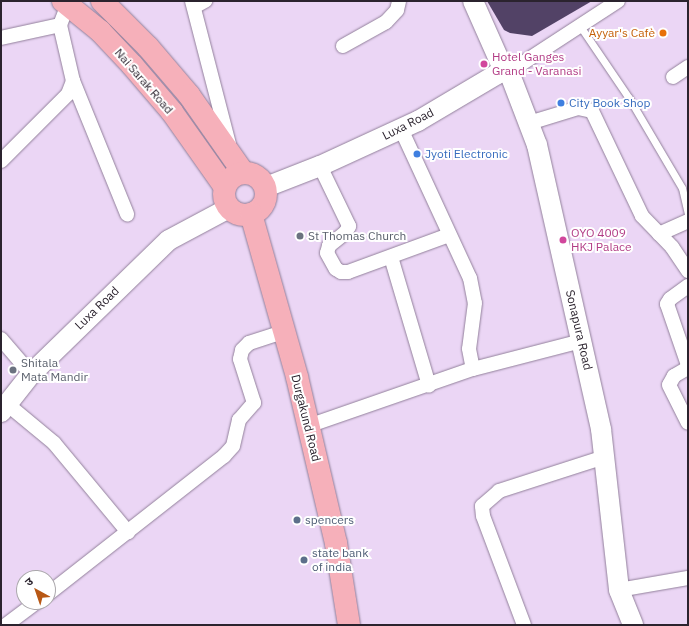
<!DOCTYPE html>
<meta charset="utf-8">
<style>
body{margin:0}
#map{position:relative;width:689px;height:626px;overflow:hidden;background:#ebd6f5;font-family:"IBM Plex Sans","Noto Sans Devanagari",sans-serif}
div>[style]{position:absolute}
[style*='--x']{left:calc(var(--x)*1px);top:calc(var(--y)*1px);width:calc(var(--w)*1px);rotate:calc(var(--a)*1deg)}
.building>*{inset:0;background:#524266}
.roads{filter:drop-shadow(0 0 1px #92809b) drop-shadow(0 0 1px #92809b)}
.lane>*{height:7px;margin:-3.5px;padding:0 3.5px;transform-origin:3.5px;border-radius:3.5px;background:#fff}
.street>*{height:14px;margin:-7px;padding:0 7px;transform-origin:7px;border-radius:7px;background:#fff}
.secondary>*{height:20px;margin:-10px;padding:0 10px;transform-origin:10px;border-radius:10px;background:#fff}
.primary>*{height:22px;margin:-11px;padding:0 11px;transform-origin:11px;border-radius:11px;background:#f6b0ba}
.primary>.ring{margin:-11px;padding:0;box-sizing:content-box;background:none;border:22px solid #f6b0ba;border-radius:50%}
.dots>*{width:11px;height:11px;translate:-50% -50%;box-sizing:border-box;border:2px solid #fff;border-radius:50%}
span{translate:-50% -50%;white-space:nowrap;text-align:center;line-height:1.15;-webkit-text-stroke:4px #fff;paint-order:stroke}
.food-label{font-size:12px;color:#c56008}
.right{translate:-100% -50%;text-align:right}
.hotel-label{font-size:12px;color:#b23c85}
.left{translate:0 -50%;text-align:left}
.street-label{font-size:12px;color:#2b232e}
.shop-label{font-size:12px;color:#366cbe}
.worship-label{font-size:12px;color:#5b616d}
.service-label{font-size:12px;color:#4e5e75}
.frame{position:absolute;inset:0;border:2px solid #2b232e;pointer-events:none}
.north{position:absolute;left:16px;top:570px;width:40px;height:40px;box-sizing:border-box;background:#fff;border:1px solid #aaa7ab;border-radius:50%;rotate:320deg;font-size:11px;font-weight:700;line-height:16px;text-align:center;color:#2b232e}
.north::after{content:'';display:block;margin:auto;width:14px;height:18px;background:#b85815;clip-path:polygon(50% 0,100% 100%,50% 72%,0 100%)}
</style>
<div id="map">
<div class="building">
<div style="clip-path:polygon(487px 1px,592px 1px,532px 36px,510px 33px,504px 30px)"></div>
</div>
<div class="roads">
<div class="lane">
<div style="--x:580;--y:26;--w:87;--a:55.8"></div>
<div style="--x:629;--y:98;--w:104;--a:59.5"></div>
<div style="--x:682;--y:188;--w:28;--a:77"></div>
</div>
<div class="street">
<div style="--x:192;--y:1;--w:148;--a:75.5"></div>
<div style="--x:194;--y:7;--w:13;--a:-29"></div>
<div style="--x:1;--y:38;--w:60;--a:-12.4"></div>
<div style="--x:343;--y:46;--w:49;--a:-29.2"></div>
<div style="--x:386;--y:22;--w:16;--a:-47"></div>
<div style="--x:397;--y:10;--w:9;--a:-77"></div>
<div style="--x:509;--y:72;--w:130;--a:-33.1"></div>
<div style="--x:673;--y:77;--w:18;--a:-34"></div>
<div style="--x:73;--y:81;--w:144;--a:67.9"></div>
<div style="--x:529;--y:123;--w:51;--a:-17"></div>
<div style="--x:578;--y:108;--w:14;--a:12"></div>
<div style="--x:592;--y:111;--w:116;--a:64.5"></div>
<div style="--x:642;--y:216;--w:43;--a:45.9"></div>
<div style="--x:672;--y:247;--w:29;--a:56"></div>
<div style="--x:401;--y:129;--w:164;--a:65.2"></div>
<div style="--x:470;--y:278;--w:25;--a:79"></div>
<div style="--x:475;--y:303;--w:46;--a:97.4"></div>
<div style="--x:469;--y:349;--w:20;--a:79"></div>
<div style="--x:1;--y:161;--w:95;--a:-45"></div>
<div style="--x:68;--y:94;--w:14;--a:-69"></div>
<div style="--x:73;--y:81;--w:57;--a:-103.1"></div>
<div style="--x:60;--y:25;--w:26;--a:-69"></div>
<div style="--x:320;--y:166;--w:67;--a:64.2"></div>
<div style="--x:349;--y:226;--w:7;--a:117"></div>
<div style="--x:346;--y:232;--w:22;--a:141"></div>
<div style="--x:329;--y:246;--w:7;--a:106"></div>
<div style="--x:327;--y:253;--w:18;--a:61"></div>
<div style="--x:336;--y:269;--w:6;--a:31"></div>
<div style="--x:341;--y:272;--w:7;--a:0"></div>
<div style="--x:348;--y:272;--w:108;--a:-20.1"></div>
<div style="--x:659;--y:234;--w:32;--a:-24"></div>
<div style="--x:391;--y:257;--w:134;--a:73.5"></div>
<div style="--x:688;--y:286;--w:22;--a:144"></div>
<div style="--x:670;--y:299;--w:6;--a:121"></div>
<div style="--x:667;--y:304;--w:65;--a:71"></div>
<div style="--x:688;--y:365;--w:4;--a:117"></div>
<div style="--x:686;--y:369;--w:14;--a:150"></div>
<div style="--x:674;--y:376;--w:10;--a:119"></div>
<div style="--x:669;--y:385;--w:42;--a:63.4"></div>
<div style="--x:1;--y:339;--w:46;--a:49.4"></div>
<div style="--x:7;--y:404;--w:61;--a:39.7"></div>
<div style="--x:54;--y:443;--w:116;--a:50.3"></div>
<div style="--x:308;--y:426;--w:175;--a:-19.1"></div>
<div style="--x:473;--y:369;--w:112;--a:-14.5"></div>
<div style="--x:619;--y:590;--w:70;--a:-9.9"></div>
<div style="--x:48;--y:594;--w:224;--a:-38.1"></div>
<div style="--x:224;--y:456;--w:13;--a:-48"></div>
<div style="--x:233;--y:446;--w:27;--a:-77"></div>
<div style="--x:239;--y:420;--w:23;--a:-49"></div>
<div style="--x:254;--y:403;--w:46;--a:-107.7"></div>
<div style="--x:240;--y:359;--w:9;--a:-77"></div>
<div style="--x:242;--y:350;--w:10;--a:-45"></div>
<div style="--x:249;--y:343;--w:36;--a:-18"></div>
<div style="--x:6;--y:625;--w:39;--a:-37"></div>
<div style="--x:524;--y:625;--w:116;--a:-110.6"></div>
<div style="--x:483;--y:516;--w:10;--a:-96"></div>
<div style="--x:482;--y:506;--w:23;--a:-41"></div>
<div style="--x:499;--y:491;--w:110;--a:-17.9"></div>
</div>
<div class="secondary">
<div style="--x:473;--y:1;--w:77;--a:66.1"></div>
<div style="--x:266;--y:187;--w:58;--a:-21.3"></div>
<div style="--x:320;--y:166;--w:108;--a:-24.7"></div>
<div style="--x:418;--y:121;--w:92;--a:-30.7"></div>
<div style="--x:497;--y:74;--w:8;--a:-23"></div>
<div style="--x:504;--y:71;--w:5;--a:11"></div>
<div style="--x:509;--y:72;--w:78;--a:69"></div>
<div style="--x:537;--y:145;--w:291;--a:77.3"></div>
<div style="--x:601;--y:429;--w:162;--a:83.6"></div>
<div style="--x:619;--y:590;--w:38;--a:68"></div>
<div style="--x:1;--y:412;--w:48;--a:-51.7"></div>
<div style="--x:31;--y:374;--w:192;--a:-44.2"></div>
<div style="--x:169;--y:240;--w:68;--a:-28.1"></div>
</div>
<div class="primary">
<div style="--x:63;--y:1;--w:48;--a:39"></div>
<div style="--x:100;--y:31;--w:47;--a:46.7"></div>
<div style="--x:132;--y:65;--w:62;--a:49.6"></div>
<div style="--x:172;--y:112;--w:92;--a:54.8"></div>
<div style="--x:102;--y:1;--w:65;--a:45"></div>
<div style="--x:148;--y:47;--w:63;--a:49.5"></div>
<div style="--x:189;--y:95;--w:94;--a:55"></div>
<div class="ring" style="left:224px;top:173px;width:20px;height:20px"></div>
<div style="--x:251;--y:214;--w:169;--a:74.2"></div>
<div style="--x:297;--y:377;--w:171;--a:76.8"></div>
<div style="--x:336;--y:543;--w:83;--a:81"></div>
</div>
</div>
<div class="dots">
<div style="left:663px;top:33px;background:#e8710a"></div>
<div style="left:484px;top:64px;background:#d1479c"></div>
<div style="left:561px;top:103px;background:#3f7fe0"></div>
<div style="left:417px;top:154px;background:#3f7fe0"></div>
<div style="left:300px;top:236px;background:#6b7280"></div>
<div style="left:563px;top:240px;background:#d1479c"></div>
<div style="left:13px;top:370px;background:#6b7280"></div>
<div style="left:297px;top:520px;background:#5c6f8a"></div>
<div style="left:304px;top:560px;background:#5c6f8a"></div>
</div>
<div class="food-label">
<span class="right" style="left:655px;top:33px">Ayyar's Cafè</span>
</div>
<div class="hotel-label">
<span class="left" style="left:492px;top:64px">Hotel Ganges<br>Grand - Varanasi</span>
<span class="left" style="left:571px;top:240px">OYO 4009<br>HKJ Palace</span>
</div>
<div class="street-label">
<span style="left:144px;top:81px;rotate:49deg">Nai Sarak Road</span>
<span style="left:408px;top:124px;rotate:-27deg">Luxa Road</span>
<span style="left:97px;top:308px;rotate:-44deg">Luxa Road</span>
<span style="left:579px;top:330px;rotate:77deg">Sonapura Road</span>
<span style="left:306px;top:418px;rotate:76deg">Durgakund Road</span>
</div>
<div class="shop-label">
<span class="left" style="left:569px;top:103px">City Book Shop</span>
<span class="left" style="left:425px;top:154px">Jyoti Electronic</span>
</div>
<div class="worship-label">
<span class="left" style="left:308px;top:236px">St Thomas Church</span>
<span class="left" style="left:21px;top:370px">Shitala<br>Mata Mandir</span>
</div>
<div class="service-label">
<span class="left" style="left:305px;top:520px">spencers</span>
<span class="left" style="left:312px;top:560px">state bank<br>of india</span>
</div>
<div class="frame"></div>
<div class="north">उ</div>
</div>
